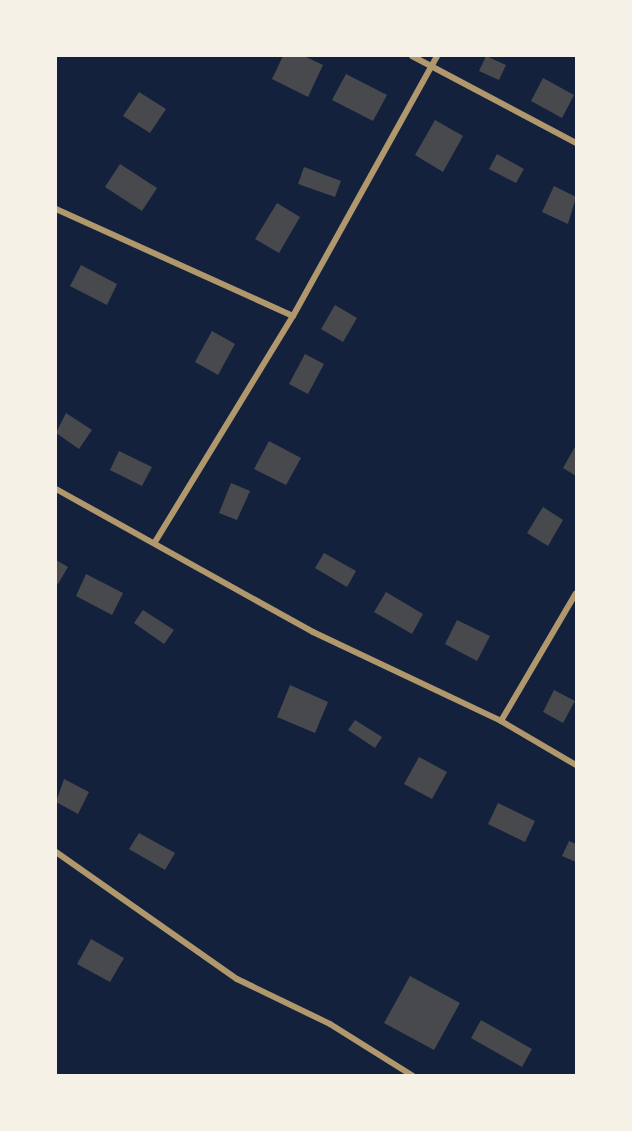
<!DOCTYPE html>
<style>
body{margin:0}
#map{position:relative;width:632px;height:1131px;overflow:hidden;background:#14213d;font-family:Mulish,sans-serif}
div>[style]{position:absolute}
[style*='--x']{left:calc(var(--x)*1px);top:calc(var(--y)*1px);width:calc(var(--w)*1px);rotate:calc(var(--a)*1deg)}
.building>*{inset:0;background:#48494c}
.minor>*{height:6px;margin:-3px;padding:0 3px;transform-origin:3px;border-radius:3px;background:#b1986c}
span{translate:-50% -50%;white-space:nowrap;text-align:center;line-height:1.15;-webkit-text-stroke:6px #f6f1e7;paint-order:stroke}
.frame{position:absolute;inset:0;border:57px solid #f6f1e7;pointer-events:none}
</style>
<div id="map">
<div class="building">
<div style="clip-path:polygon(283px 56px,304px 56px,323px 65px,308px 97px,272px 79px)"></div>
<div style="clip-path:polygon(486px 56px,506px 65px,499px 80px,479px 71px)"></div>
<div style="clip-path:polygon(346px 74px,387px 95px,373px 121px,332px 100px)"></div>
<div style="clip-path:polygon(543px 78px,574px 95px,562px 118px,531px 101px)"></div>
<div style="clip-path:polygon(139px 92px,166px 109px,150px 133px,123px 116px)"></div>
<div style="clip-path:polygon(435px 120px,463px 136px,443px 172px,415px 155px)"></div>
<div style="clip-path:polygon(497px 154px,524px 169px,516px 183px,489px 169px)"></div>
<div style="clip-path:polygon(120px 164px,157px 188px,142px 211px,105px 187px)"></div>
<div style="clip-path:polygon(304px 167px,341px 181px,335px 197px,298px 184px)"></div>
<div style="clip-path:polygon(554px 186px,576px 197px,568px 224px,542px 212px)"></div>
<div style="clip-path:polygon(277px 203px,300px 217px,279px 253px,255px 239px)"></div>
<div style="clip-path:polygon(81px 265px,117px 284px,107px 305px,70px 286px)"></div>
<div style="clip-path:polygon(335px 305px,357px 318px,343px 342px,321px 329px)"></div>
<div style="clip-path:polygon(212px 331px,235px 344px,218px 375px,195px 362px)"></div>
<div style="clip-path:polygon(305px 354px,324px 364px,308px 394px,289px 384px)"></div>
<div style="clip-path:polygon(66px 413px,92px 430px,79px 449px,56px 433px)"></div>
<div style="clip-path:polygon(269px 441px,301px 458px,286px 485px,254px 469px)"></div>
<div style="clip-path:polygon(576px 445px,576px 476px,563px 468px)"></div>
<div style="clip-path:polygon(119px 451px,152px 467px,142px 486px,110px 470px)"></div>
<div style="clip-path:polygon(231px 483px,250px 491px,237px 520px,219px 513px)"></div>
<div style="clip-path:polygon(543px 507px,563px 520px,548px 546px,527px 533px)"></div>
<div style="clip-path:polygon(324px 553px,356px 571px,347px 587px,315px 568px)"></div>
<div style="clip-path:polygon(56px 560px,68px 567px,58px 584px,56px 582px)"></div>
<div style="clip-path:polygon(86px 574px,123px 593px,112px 615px,76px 596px)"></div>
<div style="clip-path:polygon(386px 592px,423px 614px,412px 634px,374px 612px)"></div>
<div style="clip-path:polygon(143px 610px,174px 630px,164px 644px,134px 623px)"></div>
<div style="clip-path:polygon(457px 620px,490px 636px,477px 661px,445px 644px)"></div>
<div style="clip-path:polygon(290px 685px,328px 702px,315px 733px,277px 717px)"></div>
<div style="clip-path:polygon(554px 690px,575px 701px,563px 723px,543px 712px)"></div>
<div style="clip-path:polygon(355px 720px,382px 737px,375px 748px,348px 730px)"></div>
<div style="clip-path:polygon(419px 757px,447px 772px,432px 799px,404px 784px)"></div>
<div style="clip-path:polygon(64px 779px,89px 792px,78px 814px,56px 802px)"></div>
<div style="clip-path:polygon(498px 803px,535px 821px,525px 842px,488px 824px)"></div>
<div style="clip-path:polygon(139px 833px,175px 853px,165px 870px,129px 849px)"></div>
<div style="clip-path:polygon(569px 841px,576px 844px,576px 862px,562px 856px)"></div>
<div style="clip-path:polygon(91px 939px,124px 958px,110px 982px,77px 964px)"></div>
<div style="clip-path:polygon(410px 976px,460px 1003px,434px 1050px,384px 1023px)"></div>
<div style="clip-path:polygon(481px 1020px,532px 1049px,522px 1067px,471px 1038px)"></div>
</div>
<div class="minor">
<div style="--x:412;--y:56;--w:186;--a:27.9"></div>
<div style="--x:56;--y:209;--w:260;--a:24.3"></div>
<div style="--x:56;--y:489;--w:294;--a:29.1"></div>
<div style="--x:313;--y:632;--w:208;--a:25.3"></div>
<div style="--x:501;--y:721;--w:87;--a:30.4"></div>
<div style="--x:155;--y:542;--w:265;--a:-58.6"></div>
<div style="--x:293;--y:316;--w:297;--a:-61"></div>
<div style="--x:501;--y:721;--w:148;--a:-59.6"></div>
<div style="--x:56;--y:852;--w:221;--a:35.1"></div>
<div style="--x:237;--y:979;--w:103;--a:25.8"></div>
<div style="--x:330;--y:1024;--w:98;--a:32.1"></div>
</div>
<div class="frame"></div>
</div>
